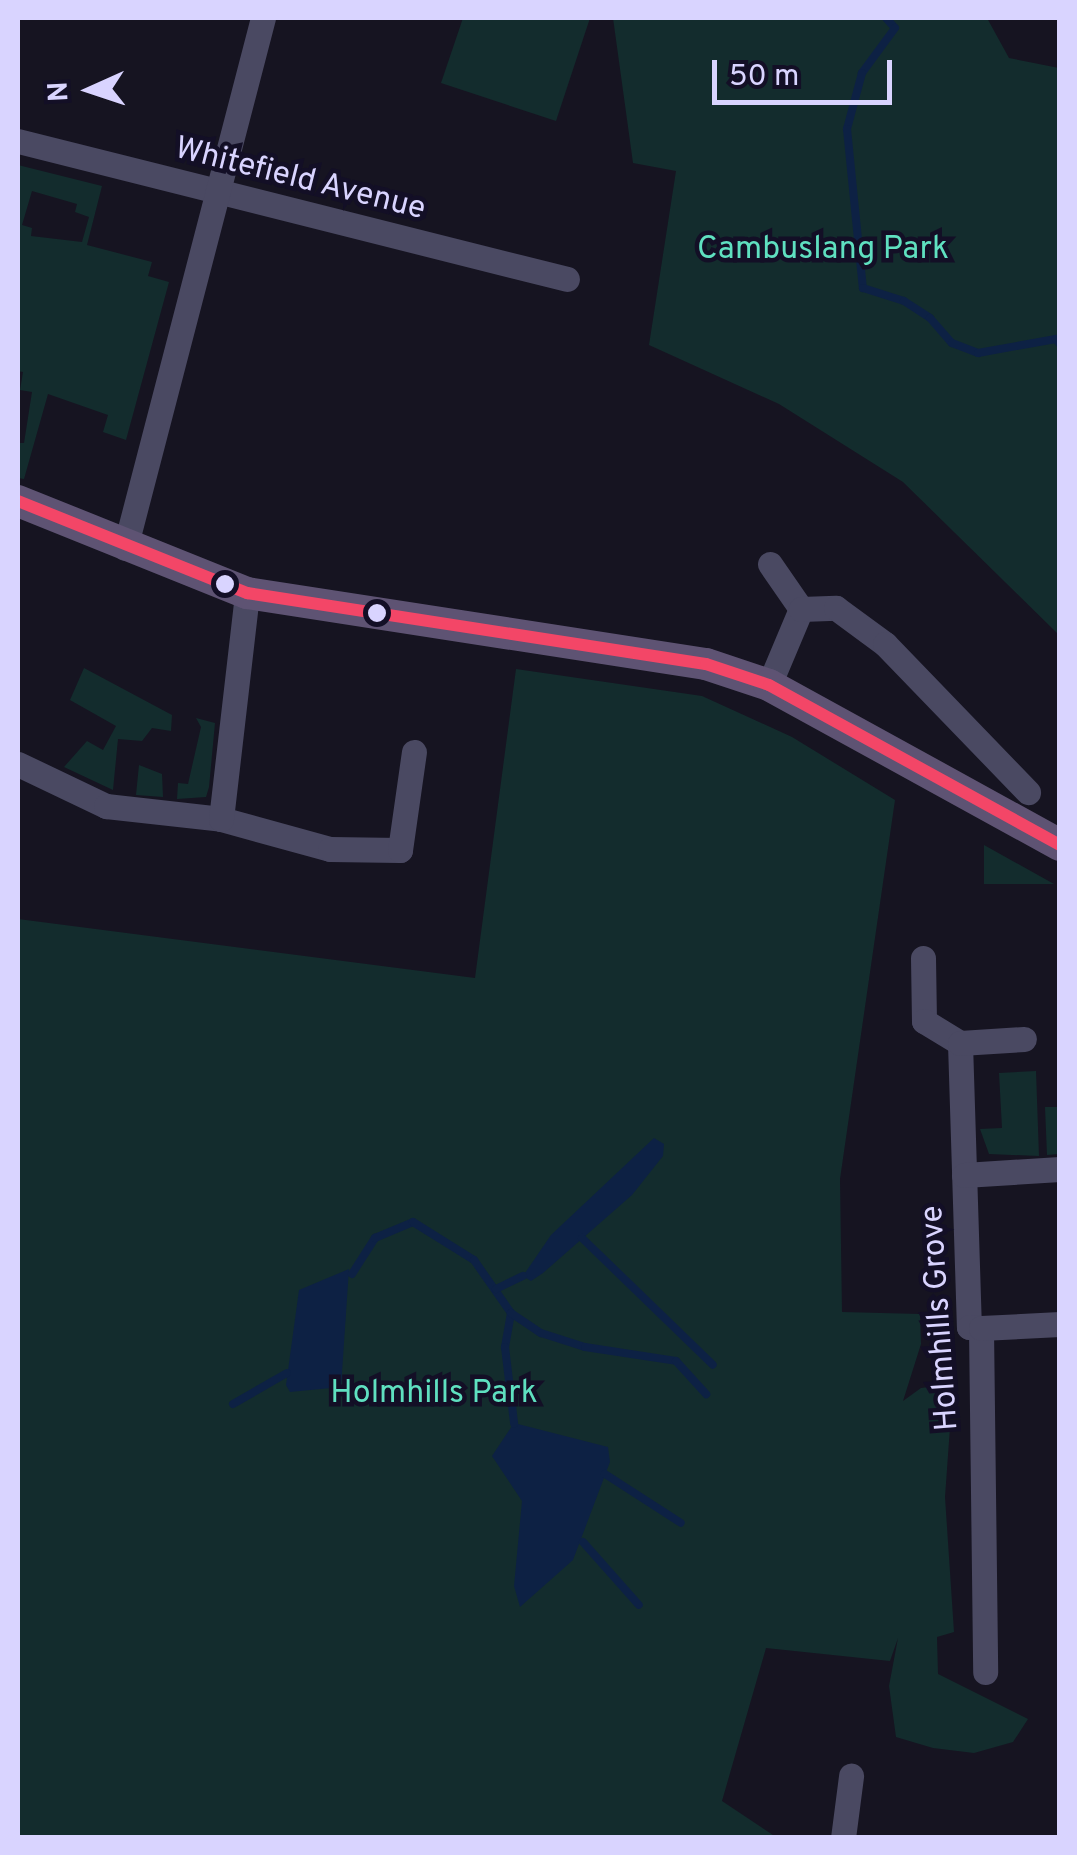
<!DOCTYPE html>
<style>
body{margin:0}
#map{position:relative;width:1077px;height:1855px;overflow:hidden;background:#161421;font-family:Overpass,sans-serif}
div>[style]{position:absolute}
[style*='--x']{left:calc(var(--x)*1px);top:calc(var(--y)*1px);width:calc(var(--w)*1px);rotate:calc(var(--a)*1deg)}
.green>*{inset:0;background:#132c2d}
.water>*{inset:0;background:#0d2144}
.stream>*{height:8px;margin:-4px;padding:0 4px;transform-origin:4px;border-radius:4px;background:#0d2144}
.minor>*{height:25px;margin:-12.5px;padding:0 12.5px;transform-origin:12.5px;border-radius:12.5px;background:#4a4962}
.major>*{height:32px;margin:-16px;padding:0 16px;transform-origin:16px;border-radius:16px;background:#5e5373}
.bus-1>*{height:12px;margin:-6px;padding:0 6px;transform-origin:6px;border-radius:6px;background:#f34667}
.dots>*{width:28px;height:28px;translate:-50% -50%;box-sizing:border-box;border:5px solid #130f26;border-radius:50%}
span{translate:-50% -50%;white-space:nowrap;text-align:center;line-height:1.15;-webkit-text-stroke:9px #130f26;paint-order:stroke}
.street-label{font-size:32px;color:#d9d4ff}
.park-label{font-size:32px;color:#5fe0c0}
.frame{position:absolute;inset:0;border:20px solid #d9d4ff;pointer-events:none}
.north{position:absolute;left:40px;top:40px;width:100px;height:100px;-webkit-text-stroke:8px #130f26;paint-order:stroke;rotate:267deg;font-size:28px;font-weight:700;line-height:40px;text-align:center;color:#d9d4ff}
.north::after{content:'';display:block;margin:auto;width:35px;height:45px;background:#d9d4ff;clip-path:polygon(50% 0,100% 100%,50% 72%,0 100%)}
.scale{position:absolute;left:712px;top:60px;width:180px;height:45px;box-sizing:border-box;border:5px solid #d9d4ff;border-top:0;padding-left:12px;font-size:30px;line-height:35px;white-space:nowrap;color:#d9d4ff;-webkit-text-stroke:8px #130f26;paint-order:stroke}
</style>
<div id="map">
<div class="green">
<div style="clip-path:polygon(463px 18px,590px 18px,556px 121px,441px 83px)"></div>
<div style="clip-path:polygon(613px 18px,987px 18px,1009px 58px,1059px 68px,1059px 635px,903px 482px,779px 404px,649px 345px,676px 171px,633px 163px)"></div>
<div style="clip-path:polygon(evenodd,18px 165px,102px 186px,87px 245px,152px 262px,148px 276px,169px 282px,126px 440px,103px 432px,108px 415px,48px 394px,24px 479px,18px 478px,18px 443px,24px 443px,32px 392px,20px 390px,23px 372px,18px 371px,18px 165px,32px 191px,77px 204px,75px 212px,89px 217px,82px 242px,31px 236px,32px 228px,22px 225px,32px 191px)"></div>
<div style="clip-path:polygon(84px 668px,172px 715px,171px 731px,152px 728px,142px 741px,118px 739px,113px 790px,64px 767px,87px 741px,103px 750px,116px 726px,70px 700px)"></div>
<div style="clip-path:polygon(516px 669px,702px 696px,792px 737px,895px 800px,840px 1179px,842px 1312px,920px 1314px,921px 1344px,903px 1401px,921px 1388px,945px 1385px,950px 1427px,945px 1497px,954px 1632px,937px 1637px,938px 1674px,1028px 1719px,1013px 1742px,974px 1753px,933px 1748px,896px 1737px,889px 1686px,898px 1638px,890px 1661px,766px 1648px,722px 1801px,776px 1837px,18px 1838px,18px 919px,475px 978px)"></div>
<div style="clip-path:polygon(196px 718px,215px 723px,209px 787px,206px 797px,177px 799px,178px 783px,188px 784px,201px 727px)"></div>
<div style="clip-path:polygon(139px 765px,162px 774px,163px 797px,136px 795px)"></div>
<div style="clip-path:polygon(984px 845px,1054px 884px,984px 884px)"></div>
<div style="clip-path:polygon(1036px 1071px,1039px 1156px,989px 1154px,980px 1129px,1002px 1128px,999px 1073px)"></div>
<div style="clip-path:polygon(1045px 1107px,1059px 1107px,1059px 1154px,1047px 1155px)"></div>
</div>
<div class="water">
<div style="clip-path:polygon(654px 1138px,664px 1144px,663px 1156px,632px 1195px,543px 1273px,531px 1281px,523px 1276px,551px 1235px)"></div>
<div style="clip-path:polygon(349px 1269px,341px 1387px,290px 1392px,286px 1385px,299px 1290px)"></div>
<div style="clip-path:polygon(514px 1423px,608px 1447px,610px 1462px,573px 1560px,520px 1607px,514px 1586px,522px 1501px,492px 1456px)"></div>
</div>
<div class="stream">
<div style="--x:886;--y:18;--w:13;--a:48"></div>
<div style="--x:895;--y:28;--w:56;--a:126.3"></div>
<div style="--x:862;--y:73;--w:58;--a:105"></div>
<div style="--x:847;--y:129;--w:160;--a:84.3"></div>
<div style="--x:863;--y:288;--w:43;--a:17.6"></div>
<div style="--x:904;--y:301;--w:31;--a:33"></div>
<div style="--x:930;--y:318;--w:33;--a:49"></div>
<div style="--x:952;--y:343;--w:28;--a:21"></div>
<div style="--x:978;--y:353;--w:79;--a:-10.2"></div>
<div style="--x:1056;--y:339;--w:6;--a:51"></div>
<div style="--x:582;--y:1238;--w:182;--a:44.1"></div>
<div style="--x:352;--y:1274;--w:43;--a:-57.4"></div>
<div style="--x:375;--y:1238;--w:41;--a:-22.8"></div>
<div style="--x:413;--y:1222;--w:72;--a:31.9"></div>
<div style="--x:474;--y:1260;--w:65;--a:55.1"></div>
<div style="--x:511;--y:1313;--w:35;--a:100"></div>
<div style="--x:505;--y:1347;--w:77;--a:83.2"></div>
<div style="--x:496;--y:1289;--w:30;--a:-26"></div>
<div style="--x:511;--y:1313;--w:36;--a:34"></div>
<div style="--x:541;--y:1333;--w:46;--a:17.7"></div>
<div style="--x:585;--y:1347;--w:92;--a:8.7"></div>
<div style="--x:676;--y:1361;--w:45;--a:47.7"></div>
<div style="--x:233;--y:1404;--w:62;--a:-29.9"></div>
<div style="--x:605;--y:1474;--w:90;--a:32.8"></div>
<div style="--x:583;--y:1542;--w:84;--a:48.4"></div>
</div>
<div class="minor">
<div style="--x:18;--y:141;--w:566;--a:14.11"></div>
<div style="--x:125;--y:548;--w:548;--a:-75.41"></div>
<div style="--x:770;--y:564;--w:55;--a:55.4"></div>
<div style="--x:769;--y:685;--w:82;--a:-67.2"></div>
<div style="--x:801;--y:609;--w:35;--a:-2"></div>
<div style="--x:836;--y:608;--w:61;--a:36.3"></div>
<div style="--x:885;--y:644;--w:206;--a:46"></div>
<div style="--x:18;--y:764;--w:98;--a:25.5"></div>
<div style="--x:106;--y:806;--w:116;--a:6.4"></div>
<div style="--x:221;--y:819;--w:113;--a:15.4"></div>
<div style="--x:330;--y:849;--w:70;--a:0.8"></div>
<div style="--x:400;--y:850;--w:99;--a:-81.9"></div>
<div style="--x:221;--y:819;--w:227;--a:-83.4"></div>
<div style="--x:923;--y:958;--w:63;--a:89.1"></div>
<div style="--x:924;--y:1021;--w:42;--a:31.4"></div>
<div style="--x:960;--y:1043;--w:284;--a:88.2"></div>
<div style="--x:969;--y:1327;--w:12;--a:5"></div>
<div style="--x:981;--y:1328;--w:344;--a:89.3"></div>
<div style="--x:960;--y:1043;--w:64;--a:-3.6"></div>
<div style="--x:964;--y:1175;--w:96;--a:-3.6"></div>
<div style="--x:981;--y:1328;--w:79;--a:-2.9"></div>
<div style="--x:843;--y:1838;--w:63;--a:-82.6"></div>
</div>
<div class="major">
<div style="--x:18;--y:501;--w:247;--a:21.9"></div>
<div style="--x:247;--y:593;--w:464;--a:8.8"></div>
<div style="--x:706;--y:664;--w:66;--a:18.4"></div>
<div style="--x:769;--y:685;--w:332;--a:28.8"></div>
</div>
<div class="bus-1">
<div style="--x:18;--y:501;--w:247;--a:21.9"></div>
<div style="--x:247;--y:593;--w:464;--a:8.8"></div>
<div style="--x:706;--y:664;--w:66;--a:18.4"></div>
<div style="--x:769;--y:685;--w:332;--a:28.8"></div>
</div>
<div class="dots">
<div style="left:225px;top:584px;background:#d9d4ff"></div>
<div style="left:377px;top:613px;background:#d9d4ff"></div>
</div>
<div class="street-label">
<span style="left:300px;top:180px;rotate:14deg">Whitefield Avenue</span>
<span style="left:941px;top:1318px;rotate:-94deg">Holmhills Grove</span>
</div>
<div class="park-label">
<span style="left:823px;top:250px">Cambuslang Park</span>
<span style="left:434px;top:1394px">Holmhills Park</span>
</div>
<div class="frame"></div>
<div class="north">N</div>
<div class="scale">50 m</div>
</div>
